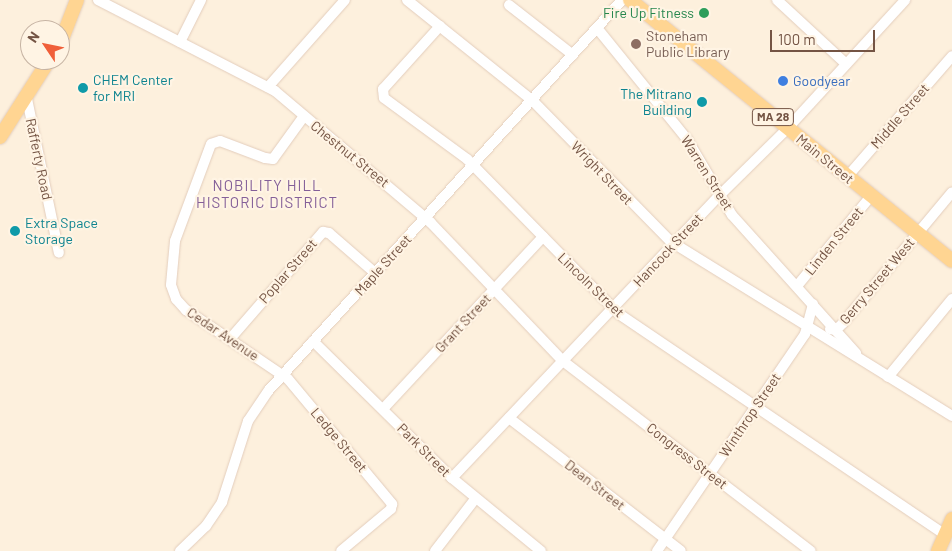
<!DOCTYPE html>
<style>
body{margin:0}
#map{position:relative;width:952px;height:551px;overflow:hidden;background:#fdf0dd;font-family:Barlow,sans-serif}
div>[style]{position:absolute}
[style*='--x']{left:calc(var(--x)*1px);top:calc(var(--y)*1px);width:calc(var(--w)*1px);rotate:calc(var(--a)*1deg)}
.roads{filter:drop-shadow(0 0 1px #e3cdbc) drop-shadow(0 0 1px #e3cdbc)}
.minor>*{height:10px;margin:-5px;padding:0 5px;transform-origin:5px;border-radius:5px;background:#fff}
.major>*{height:14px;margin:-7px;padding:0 7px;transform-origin:7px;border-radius:7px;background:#ffd592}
.dots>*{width:14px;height:14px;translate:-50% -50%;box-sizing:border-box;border:2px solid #fff4e4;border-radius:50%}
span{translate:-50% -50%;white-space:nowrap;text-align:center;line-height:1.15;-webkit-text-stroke:4.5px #fff4e4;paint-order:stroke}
.shield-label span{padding:1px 4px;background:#fff4e4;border:1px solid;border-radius:4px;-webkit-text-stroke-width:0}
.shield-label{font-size:12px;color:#745444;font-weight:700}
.leisure-label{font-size:14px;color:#27864d}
.right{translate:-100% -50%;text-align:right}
.education-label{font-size:14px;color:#785e54}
.left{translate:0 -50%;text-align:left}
.culture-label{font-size:14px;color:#0d838f}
.shop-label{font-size:14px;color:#366cbe}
.street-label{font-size:14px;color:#745444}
.neighbourhood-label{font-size:15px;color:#845f98;letter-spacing:1px}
.north{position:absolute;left:20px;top:20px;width:50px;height:50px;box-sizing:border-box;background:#fff4e4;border:1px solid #c7b4a4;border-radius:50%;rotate:304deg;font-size:14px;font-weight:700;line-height:20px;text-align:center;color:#745444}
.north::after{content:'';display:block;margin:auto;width:18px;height:22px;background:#f05f39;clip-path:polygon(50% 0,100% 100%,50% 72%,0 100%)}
.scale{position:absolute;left:770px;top:30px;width:105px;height:22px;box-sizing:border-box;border:2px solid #745444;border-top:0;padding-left:6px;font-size:15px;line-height:18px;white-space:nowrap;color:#745444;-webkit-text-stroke:4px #fff4e4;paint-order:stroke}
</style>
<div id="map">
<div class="roads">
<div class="minor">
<div style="--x:98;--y:0;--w:199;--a:27.2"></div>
<div style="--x:275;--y:91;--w:204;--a:40.2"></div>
<div style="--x:431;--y:223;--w:191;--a:46.3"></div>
<div style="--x:563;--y:361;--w:312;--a:37.5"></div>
<div style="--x:407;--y:0;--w:160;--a:38.7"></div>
<div style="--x:532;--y:100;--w:197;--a:45.6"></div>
<div style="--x:670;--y:241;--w:332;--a:31.8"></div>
<div style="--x:777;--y:0;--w:94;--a:42.8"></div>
<div style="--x:509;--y:5;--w:81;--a:38"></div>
<div style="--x:440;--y:26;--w:85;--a:132.1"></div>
<div style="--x:383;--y:89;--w:9;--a:84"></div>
<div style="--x:384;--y:98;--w:103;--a:36.3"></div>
<div style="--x:467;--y:159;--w:217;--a:45.6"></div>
<div style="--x:619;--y:314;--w:394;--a:34.1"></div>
<div style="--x:597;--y:28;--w:143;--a:51"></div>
<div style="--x:687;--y:139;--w:88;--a:59.4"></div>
<div style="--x:732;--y:215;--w:186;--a:48.1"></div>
<div style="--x:180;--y:42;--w:47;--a:-63.4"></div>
<div style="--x:268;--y:87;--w:116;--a:-48.5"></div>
<div style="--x:26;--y:94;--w:162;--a:78.3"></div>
<div style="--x:304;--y:116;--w:53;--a:125.8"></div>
<div style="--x:273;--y:159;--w:8;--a:-173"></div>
<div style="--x:265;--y:158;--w:48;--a:-159.3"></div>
<div style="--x:220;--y:141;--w:9;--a:162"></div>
<div style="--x:211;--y:144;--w:103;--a:110.4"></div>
<div style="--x:175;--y:241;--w:44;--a:95.2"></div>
<div style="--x:171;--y:285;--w:15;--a:70"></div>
<div style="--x:176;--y:299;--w:15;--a:48"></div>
<div style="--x:186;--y:310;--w:123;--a:34.1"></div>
<div style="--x:288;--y:379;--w:163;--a:50.2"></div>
<div style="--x:392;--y:504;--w:5;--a:101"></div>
<div style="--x:391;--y:509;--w:65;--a:140"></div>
<div style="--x:847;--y:177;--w:160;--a:-49"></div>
<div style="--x:797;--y:286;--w:117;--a:-50.6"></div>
<div style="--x:830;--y:329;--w:6;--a:9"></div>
<div style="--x:836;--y:330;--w:10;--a:-45"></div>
<div style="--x:843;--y:323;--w:170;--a:-50.2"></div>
<div style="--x:230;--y:339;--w:142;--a:-49"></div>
<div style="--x:323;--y:232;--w:6;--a:9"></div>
<div style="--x:329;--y:233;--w:61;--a:41"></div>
<div style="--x:313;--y:341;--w:195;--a:44.6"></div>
<div style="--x:452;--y:478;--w:115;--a:39.4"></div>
<div style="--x:888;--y:377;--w:101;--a:-50.6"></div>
<div style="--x:383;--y:409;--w:235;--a:-47.1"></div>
<div style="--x:509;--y:418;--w:217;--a:37.7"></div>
<div style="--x:452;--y:478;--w:388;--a:-46.6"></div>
<div style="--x:719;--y:196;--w:95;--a:-44.6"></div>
<div style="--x:787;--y:129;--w:175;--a:-47.5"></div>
<div style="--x:180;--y:551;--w:36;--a:-44"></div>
<div style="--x:206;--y:526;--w:29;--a:-56"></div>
<div style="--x:222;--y:502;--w:85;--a:-72.2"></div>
<div style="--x:248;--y:421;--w:37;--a:-56"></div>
<div style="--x:269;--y:390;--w:526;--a:-47.85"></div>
<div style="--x:435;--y:551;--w:66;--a:-52.4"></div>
<div style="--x:657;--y:551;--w:263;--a:-55.7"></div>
<div style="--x:805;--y:334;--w:31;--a:-75"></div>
</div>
<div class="major">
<div style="--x:630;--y:0;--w:414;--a:39"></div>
<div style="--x:60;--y:44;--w:47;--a:-68.9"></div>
<div style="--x:0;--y:137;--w:91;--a:-57.5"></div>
<div style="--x:938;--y:551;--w:35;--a:-66"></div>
</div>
</div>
<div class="dots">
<div style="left:704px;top:13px;background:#2e9e5b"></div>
<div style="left:636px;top:44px;background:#8d6e63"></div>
<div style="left:783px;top:81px;background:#3f7fe0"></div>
<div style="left:83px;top:88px;background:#0f9aa8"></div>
<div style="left:702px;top:102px;background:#0f9aa8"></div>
<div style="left:15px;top:231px;background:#0f9aa8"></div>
</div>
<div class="shield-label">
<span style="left:773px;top:117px">MA 28</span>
</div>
<div class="leisure-label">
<span class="right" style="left:694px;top:13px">Fire Up Fitness</span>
</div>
<div class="education-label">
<span class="left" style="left:646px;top:44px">Stoneham<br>Public Library</span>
</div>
<div class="culture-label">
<span class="left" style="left:93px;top:88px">CHEM Center<br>for MRI</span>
<span class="right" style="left:692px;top:102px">The Mitrano<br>Building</span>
<span class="left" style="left:25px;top:231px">Extra Space<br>Storage</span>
</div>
<div class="shop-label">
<span class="left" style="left:793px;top:81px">Goodyear</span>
</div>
<div class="street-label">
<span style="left:900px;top:116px;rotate:-49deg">Middle Street</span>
<span style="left:350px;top:154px;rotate:39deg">Chestnut Street</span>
<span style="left:39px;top:159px;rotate:78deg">Rafferty Road</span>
<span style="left:825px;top:159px;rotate:39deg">Main Street</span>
<span style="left:602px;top:173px;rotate:46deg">Wright Street</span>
<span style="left:707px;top:173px;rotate:58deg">Warren Street</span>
<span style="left:834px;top:241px;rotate:-51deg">Linden Street</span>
<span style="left:668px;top:250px;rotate:-47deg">Hancock Street</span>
<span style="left:383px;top:265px;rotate:-48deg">Maple Street</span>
<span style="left:288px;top:271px;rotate:-49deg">Poplar Street</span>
<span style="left:877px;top:281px;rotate:-50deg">Gerry Street West</span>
<span style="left:591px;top:285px;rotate:44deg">Lincoln Street</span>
<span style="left:463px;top:323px;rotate:-47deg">Grant Street</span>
<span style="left:223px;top:334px;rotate:34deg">Cedar Avenue</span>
<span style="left:750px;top:415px;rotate:-56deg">Winthrop Street</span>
<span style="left:339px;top:440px;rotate:50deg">Ledge Street</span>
<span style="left:424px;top:450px;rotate:45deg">Park Street</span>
<span style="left:687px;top:456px;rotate:38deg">Congress Street</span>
<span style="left:595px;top:485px;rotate:38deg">Dean Street</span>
</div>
<div class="neighbourhood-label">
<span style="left:267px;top:194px">NOBILITY HILL<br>HISTORIC DISTRICT</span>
</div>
<div class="north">N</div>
<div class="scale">100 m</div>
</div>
